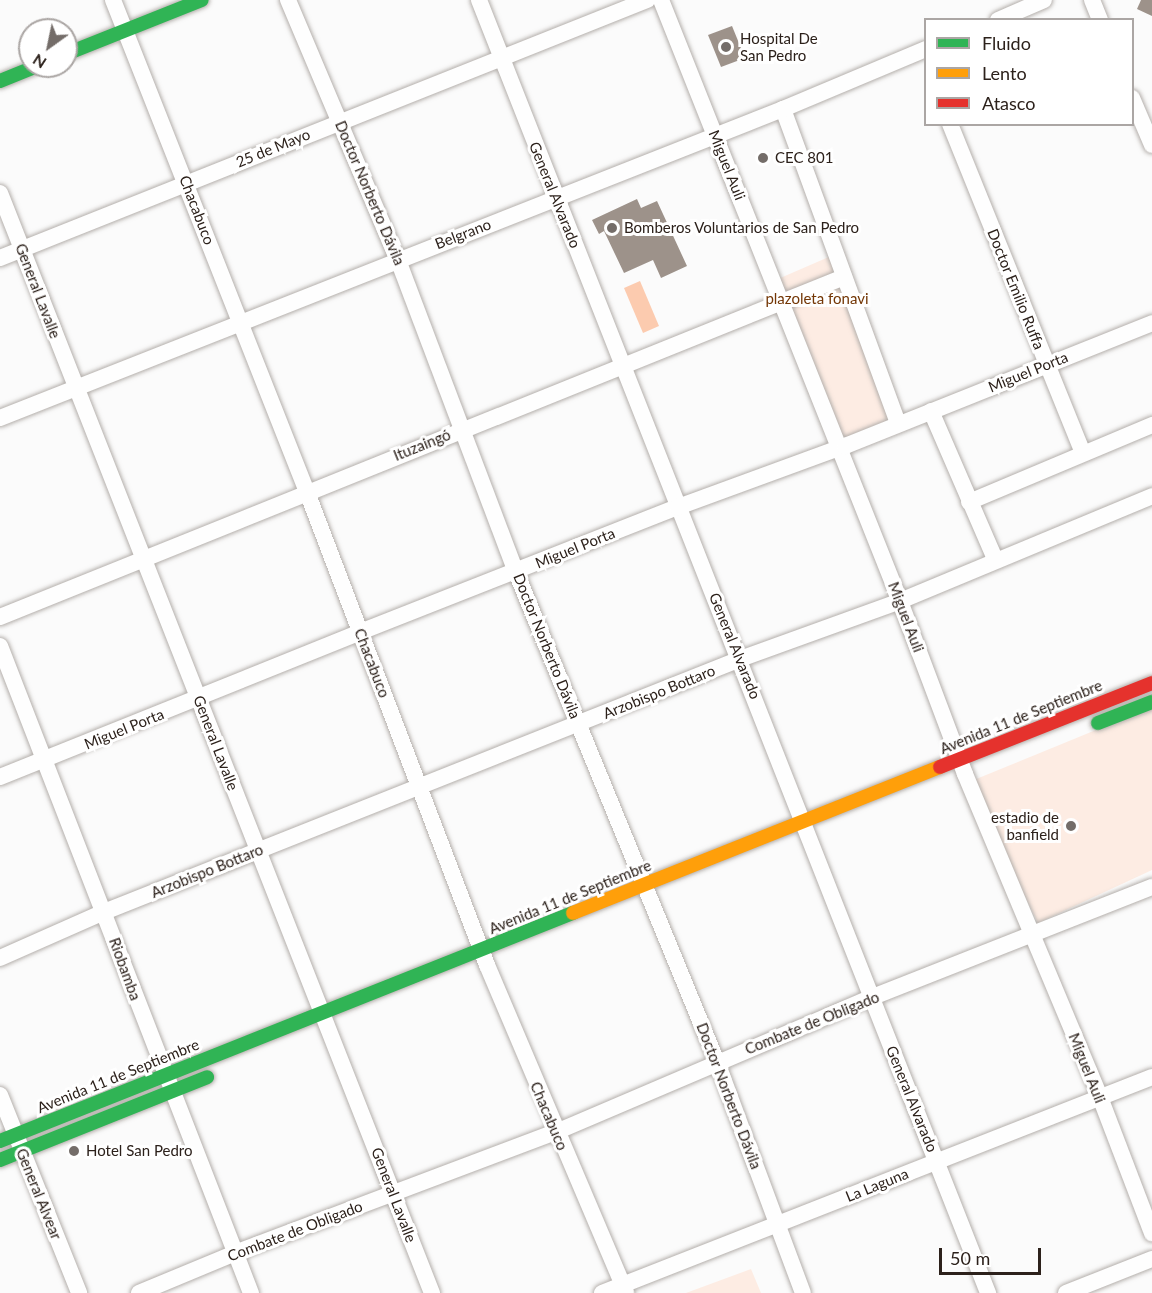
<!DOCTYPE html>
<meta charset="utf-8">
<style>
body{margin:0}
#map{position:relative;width:1152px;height:1293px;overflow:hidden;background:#fbfbfb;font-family:Lato,sans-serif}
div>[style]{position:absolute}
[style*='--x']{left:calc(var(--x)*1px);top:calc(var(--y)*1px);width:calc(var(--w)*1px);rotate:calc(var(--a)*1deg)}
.green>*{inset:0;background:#fdece3}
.water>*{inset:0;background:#fccbaf}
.building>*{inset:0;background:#9d928a}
.roads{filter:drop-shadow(0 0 2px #b4afab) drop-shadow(0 0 2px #b4afab)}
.street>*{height:16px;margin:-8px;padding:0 8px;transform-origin:8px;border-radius:8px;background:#fefefe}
.fast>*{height:14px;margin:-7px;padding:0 7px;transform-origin:7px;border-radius:7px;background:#30b455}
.slow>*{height:14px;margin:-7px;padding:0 7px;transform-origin:7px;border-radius:7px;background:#ff9f0a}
.jam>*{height:14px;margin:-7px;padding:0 7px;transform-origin:7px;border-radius:7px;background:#e5322d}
.dots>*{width:16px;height:16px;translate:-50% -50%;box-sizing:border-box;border:3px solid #fff;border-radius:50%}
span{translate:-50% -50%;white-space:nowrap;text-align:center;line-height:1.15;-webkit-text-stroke:6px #fff;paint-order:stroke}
.poi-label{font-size:15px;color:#2c211b}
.left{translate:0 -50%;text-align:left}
.right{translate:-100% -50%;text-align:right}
.street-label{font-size:15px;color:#2c211b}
.park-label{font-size:15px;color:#733605}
.legend{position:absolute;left:924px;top:18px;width:210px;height:108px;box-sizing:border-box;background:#fff;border:2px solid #aba6a4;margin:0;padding:8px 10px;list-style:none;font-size:18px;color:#2c211b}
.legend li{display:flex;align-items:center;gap:12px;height:30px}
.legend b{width:30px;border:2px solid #aba6a4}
.north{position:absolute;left:18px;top:18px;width:60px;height:60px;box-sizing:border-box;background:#fff;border:2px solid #aba6a4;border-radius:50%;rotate:213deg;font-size:16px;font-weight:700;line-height:24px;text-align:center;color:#2c211b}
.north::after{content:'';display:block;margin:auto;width:21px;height:27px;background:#746d69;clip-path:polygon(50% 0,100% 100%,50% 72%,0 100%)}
.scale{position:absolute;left:939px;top:1248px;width:102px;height:27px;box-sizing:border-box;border:3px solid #2c211b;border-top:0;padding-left:8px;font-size:18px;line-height:21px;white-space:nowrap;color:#2c211b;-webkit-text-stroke:4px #fff;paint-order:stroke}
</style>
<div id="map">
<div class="green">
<div style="clip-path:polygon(831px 256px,895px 421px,845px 446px,778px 279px)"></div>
<div style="clip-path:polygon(1152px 707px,1152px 870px,1038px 923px,969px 782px)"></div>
<div style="clip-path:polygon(751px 1269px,761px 1293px,686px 1293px)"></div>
</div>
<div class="water">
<div style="clip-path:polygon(640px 281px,659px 326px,643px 333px,624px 288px)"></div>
</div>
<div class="building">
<div style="clip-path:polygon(1141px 0,1152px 0,1152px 16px,1137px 9px)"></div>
<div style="clip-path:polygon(732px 26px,745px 58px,721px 67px,708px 35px)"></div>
<div style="clip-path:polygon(637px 199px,641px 208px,657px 201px,687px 266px,661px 278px,653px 260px,624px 273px,604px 231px,599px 234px,592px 220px)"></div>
</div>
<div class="roads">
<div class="street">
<div style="--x:113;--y:0;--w:529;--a:68.48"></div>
<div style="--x:307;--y:492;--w:506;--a:69.17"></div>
<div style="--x:487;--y:965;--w:356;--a:67"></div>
<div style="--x:288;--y:0;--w:282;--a:67.1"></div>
<div style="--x:398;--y:260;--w:334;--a:69.3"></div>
<div style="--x:516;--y:572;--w:530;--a:67.7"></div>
<div style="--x:717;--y:1062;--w:246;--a:69.6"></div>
<div style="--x:479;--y:0;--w:1390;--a:68.51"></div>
<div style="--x:661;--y:0;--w:647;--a:68.31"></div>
<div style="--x:900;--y:601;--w:185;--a:69.4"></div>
<div style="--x:965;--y:774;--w:350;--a:67.3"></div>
<div style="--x:1100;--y:1097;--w:146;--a:69.1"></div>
<div style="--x:1092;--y:0;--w:22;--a:68"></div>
<div style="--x:998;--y:20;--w:50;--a:-23.5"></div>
<div style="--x:1132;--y:98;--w:51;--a:66.9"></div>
<div style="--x:783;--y:109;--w:335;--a:69.9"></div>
<div style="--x:950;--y:124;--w:355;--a:68"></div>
<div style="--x:0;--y:193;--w:1182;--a:68.56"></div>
<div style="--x:0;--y:258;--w:697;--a:-21.74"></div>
<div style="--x:931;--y:411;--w:161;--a:66.6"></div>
<div style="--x:0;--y:418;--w:842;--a:-21.54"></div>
<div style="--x:783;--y:109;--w:155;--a:-22.8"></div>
<div style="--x:969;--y:502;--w:199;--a:-22.8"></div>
<div style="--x:0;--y:617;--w:910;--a:-21.94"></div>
<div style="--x:0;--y:646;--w:694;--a:68.8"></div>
<div style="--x:0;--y:777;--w:388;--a:-21.9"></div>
<div style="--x:360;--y:632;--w:342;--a:-21.5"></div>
<div style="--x:678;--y:507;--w:178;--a:-20.1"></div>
<div style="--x:845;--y:446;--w:331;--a:-21.8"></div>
<div style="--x:0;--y:958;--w:114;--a:-23.9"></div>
<div style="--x:104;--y:912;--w:684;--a:-21.69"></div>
<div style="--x:740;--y:659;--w:170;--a:-19.9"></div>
<div style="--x:900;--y:601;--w:273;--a:-22.6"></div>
<div style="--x:0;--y:1095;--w:213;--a:68.2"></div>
<div style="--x:139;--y:1293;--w:104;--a:-22.6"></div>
<div style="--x:235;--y:1253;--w:343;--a:-20.7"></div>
<div style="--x:556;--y:1132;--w:341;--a:-23.1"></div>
<div style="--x:870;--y:998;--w:303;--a:-21.5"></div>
<div style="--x:602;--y:1293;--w:591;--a:-21.44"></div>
<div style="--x:1066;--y:1293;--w:92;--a:-21.6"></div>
</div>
<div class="fast">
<div style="--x:66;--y:54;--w:146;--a:-21.7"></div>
<div style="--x:0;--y:81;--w:40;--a:-22"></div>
<div style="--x:1098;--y:723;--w:58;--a:-21.3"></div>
<div style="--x:0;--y:1141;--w:617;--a:-21.7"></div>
<div style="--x:0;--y:1160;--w:223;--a:-21.8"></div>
</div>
<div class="slow">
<div style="--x:573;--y:913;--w:395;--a:-21.7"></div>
</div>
<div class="jam">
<div style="--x:940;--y:767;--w:228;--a:-21.6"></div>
</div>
</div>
<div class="dots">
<div style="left:726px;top:47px;background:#746d69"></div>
<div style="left:763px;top:158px;background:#746d69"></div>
<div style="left:612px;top:228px;background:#746d69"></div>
<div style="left:1071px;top:826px;background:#746d69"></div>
<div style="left:74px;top:1151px;background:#746d69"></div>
</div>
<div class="poi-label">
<span class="left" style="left:740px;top:47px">Hospital De<br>San Pedro</span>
<span class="left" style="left:775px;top:158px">CEC 801</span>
<span class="left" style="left:624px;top:228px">Bomberos Voluntarios de San Pedro</span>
<span class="right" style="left:1059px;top:826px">estadio de<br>banfield</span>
<span class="left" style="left:86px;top:1151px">Hotel San Pedro</span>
</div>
<div class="street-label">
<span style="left:273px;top:148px;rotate:-22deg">25 de Mayo</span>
<span style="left:727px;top:165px;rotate:68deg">Miguel Auli</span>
<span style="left:370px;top:193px;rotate:67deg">Doctor Norberto Dávila</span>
<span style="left:555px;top:195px;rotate:68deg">General Alvarado</span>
<span style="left:197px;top:210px;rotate:69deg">Chacabuco</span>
<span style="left:463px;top:234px;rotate:-21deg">Belgrano</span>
<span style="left:1016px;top:289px;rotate:68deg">Doctor Emilio Ruffa</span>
<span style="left:38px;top:291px;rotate:69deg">General Lavalle</span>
<span style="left:1028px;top:372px;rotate:-22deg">Miguel Porta</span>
<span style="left:422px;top:445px;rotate:-22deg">Ituzaingó</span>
<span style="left:575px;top:548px;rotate:-22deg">Miguel Porta</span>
<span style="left:906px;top:617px;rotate:69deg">Miguel Auli</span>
<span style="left:547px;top:646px;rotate:68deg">Doctor Norberto Dávila</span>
<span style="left:735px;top:646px;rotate:68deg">General Alvarado</span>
<span style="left:372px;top:663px;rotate:69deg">Chacabuco</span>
<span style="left:659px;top:692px;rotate:-22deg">Arzobispo Bottaro</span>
<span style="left:1021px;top:717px;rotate:-22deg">Avenida 11 de Septiembre</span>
<span style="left:124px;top:729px;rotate:-22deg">Miguel Porta</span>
<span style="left:216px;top:743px;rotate:69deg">General Lavalle</span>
<span style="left:207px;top:871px;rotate:-22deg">Arzobispo Bottaro</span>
<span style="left:570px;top:897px;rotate:-22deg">Avenida 11 de Septiembre</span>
<span style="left:125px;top:969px;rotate:70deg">Riobamba</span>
<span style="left:812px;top:1023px;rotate:-22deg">Combate de Obligado</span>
<span style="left:1087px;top:1068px;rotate:68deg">Miguel Auli</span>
<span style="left:118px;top:1076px;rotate:-22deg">Avenida 11 de Septiembre</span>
<span style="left:729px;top:1096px;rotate:69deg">Doctor Norberto Dávila</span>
<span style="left:912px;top:1099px;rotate:68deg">General Alvarado</span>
<span style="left:549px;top:1116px;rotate:67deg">Chacabuco</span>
<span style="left:877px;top:1185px;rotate:-22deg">La Laguna</span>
<span style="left:39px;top:1194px;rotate:68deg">General Alvear</span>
<span style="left:394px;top:1195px;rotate:69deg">General Lavalle</span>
<span style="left:295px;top:1231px;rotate:-21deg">Combate de Obligado</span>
</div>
<div class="park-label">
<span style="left:817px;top:299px">plazoleta fonavi</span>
</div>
<ul class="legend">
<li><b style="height:8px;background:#30b455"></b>Fluido</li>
<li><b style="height:8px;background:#ff9f0a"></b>Lento</li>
<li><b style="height:8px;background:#e5322d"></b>Atasco</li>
</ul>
<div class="north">N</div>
<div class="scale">50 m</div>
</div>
